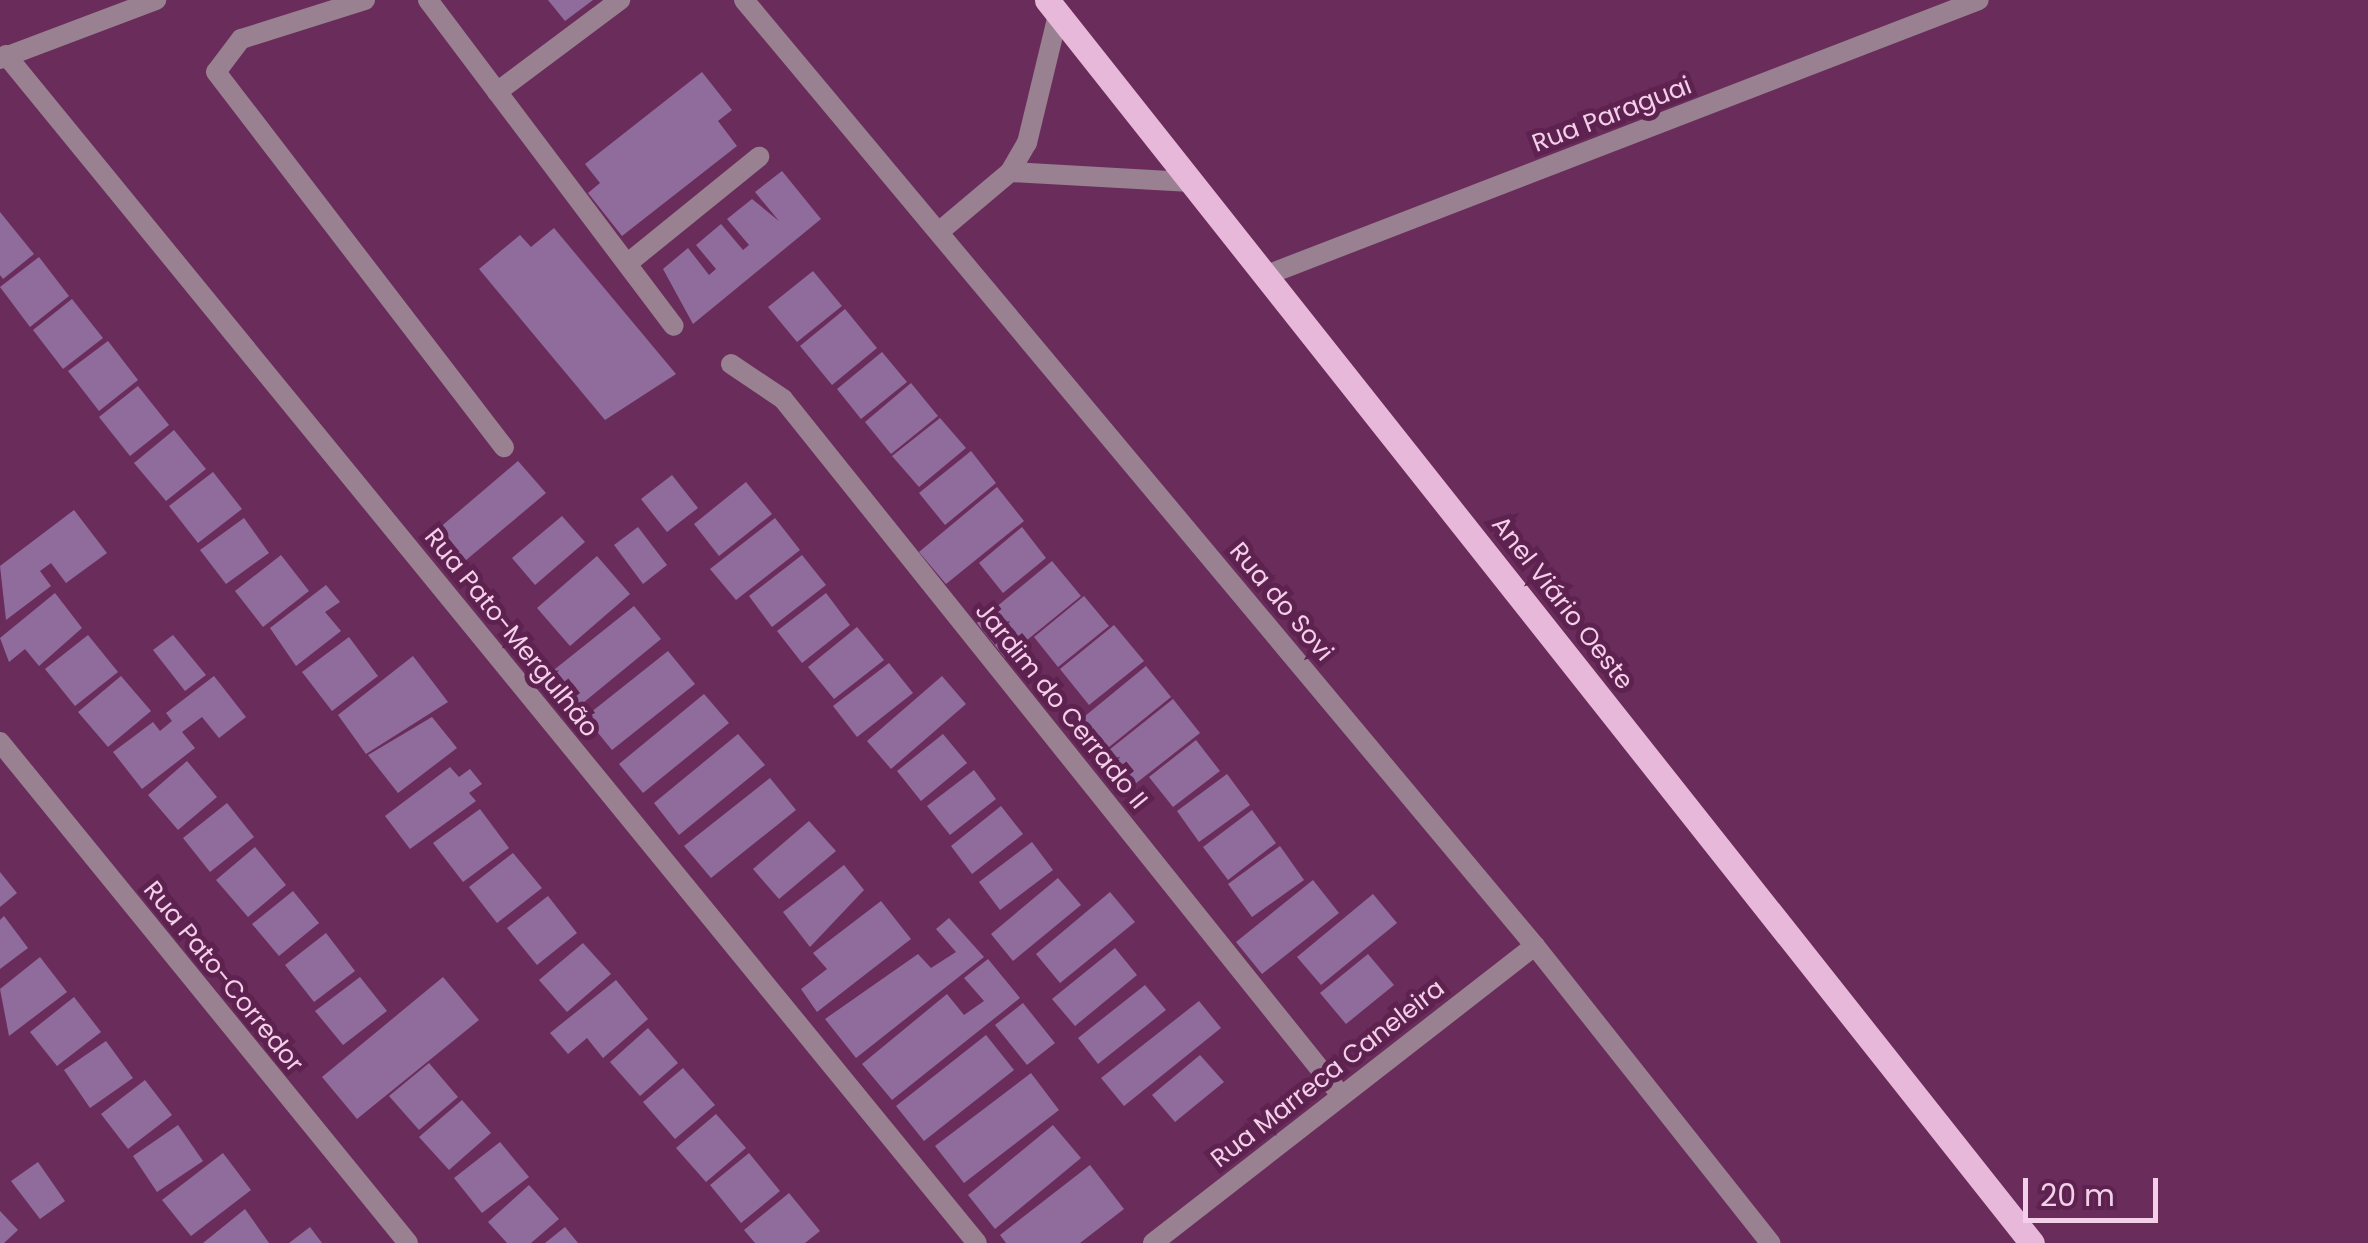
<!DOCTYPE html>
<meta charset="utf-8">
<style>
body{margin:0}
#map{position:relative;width:2368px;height:1243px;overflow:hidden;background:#6a2d5b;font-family:Poppins,sans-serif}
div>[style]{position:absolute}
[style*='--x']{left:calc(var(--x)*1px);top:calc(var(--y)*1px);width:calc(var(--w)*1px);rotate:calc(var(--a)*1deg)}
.building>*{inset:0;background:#906c9c}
.minor>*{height:20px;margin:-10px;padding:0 10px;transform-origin:10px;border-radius:10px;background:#998191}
.primary>*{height:25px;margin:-12.5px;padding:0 12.5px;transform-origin:12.5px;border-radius:12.5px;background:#e8b8da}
span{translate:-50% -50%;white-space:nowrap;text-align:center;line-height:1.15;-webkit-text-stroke:10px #5e2250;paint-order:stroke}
.street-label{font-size:25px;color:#f4cfe9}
.scale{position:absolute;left:2023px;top:1178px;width:135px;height:45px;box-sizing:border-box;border:5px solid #f4cfe9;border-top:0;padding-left:12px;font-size:30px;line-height:35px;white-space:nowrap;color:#f4cfe9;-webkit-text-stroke:8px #5e2250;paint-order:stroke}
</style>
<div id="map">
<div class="building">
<div style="clip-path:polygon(548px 0,593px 0,565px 21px)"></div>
<div style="clip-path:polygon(702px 72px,732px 110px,718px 121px,737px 146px,622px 236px,588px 193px,600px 183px,585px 164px)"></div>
<div style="clip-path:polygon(782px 171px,821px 219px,693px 324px,663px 269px,688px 248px,709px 275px,716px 269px,696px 245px,721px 224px,743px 250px,749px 245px,727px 219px,752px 199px,779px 221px,755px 192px)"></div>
<div style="clip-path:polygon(0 212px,34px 254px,3px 279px,0 275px)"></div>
<div style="clip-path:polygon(554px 228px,676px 374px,605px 420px,479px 269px,520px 235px,531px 247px)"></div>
<div style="clip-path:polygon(39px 257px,69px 296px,30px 327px,0 287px)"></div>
<div style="clip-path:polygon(813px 271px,842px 306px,797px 342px,768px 307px)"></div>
<div style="clip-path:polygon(72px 299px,103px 338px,63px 369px,33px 330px)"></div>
<div style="clip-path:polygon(845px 309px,877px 348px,832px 385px,800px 346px)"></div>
<div style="clip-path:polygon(108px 341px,138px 380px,99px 411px,68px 371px)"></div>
<div style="clip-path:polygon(882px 352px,907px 382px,861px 419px,837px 389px)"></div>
<div style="clip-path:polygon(911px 383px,938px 416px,891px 454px,865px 422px)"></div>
<div style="clip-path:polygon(138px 386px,169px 425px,130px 456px,99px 417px)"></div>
<div style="clip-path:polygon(940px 418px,966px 448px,919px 487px,892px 456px)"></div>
<div style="clip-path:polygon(174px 430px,206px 469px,166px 501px,134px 463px)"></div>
<div style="clip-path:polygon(971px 451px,996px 483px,945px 525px,919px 493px)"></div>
<div style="clip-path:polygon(518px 461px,546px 493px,459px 566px,431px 535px)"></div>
<div style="clip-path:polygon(213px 472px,242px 509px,198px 543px,169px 506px)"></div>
<div style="clip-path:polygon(672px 475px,698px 508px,667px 532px,641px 499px)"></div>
<div style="clip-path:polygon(746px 482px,772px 514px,719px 556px,694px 524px)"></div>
<div style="clip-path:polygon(997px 487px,1024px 521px,946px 584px,919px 552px)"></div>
<div style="clip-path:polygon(74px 510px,107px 553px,66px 583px,51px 563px,40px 571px,51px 586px,6px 620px,0 566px)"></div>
<div style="clip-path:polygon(562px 516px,585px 542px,535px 585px,512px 558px)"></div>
<div style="clip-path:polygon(244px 518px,269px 553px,226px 584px,200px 550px)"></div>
<div style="clip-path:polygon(775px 518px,800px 550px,736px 600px,710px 569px)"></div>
<div style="clip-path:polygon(638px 527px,667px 565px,643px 584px,614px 545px)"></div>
<div style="clip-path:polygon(1022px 527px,1046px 558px,1003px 593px,979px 563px)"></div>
<div style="clip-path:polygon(281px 555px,309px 591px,263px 627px,235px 591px)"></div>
<div style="clip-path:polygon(802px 555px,826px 585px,772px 627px,749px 596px)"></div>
<div style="clip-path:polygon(597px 556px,630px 594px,570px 646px,537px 608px)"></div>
<div style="clip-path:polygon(1052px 561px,1081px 596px,1005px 658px,977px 623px)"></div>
<div style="clip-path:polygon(326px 585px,340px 602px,325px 612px,341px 631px,296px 666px,270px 628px)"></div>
<div style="clip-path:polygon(55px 593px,82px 628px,39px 666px,25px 649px,9px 662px,0 638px)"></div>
<div style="clip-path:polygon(826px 593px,850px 625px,802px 663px,777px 631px)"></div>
<div style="clip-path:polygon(1084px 596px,1109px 626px,1058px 667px,1034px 637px)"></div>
<div style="clip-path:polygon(634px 606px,661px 639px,578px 707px,550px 673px)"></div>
<div style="clip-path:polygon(1114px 625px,1144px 661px,1089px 705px,1060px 669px)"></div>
<div style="clip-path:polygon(857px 627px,884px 660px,834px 699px,808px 667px)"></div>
<div style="clip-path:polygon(88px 635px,118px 672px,75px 706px,45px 669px)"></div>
<div style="clip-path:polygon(173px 635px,206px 675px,185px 691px,153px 650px)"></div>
<div style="clip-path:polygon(349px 637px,378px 676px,332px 711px,302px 672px)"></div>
<div style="clip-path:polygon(668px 651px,695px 684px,612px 750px,585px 717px)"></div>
<div style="clip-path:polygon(413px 656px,448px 702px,366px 754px,338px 715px)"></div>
<div style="clip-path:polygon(889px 663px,913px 693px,857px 737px,833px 706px)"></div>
<div style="clip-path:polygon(1146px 666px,1171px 697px,1093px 760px,1068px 730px)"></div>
<div style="clip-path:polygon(121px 676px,151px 711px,108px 747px,78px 712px)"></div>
<div style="clip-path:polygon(214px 676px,246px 717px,219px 738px,202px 717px,182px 732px,195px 748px,142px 789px,113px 752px,153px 722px,160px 731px,172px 721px,166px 713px)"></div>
<div style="clip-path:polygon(942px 676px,966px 704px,891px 769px,867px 741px)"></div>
<div style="clip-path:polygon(704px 694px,729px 723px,643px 793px,619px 764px)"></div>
<div style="clip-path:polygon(1173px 699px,1200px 733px,1121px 795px,1094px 762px)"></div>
<div style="clip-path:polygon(432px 717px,457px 748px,398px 793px,368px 755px)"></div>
<div style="clip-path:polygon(738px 734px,765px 765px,679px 835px,654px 803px)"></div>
<div style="clip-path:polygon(943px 734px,967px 763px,921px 801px,897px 771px)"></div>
<div style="clip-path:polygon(1196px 740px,1220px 771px,1173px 807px,1149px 777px)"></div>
<div style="clip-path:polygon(187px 761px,217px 797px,178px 830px,148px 795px)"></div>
<div style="clip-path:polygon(450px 767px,459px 777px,470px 769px,482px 784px,469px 793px,476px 801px,410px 849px,385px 816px)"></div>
<div style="clip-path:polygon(974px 770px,996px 799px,950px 835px,927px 806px)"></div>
<div style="clip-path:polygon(1227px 774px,1250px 805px,1199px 842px,1177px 811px)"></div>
<div style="clip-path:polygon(770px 778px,796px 810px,711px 878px,684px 846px)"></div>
<div style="clip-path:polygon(227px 803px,254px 837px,210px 872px,183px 838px)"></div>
<div style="clip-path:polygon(1001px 806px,1023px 834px,972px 874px,951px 846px)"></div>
<div style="clip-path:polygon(480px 809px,509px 848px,463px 882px,433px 843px)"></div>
<div style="clip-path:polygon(1252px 810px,1276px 843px,1228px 880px,1203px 847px)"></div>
<div style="clip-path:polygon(809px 821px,836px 851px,779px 899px,753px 869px)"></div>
<div style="clip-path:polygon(1032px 842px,1053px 870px,1000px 910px,979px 882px)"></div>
<div style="clip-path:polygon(1280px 846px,1304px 880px,1252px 917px,1228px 884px)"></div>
<div style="clip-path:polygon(255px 847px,286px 885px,248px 917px,216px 880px)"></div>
<div style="clip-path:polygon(513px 853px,542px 888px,497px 923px,469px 887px)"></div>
<div style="clip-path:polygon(844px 865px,864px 890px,810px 947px,783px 912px)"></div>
<div style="clip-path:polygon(0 872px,17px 893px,0 907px)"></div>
<div style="clip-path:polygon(1058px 878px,1081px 905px,1013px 961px,991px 934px)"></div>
<div style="clip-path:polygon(1313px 880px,1339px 913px,1262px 974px,1236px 942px)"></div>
<div style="clip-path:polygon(293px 891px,319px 923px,279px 956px,252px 924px)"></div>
<div style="clip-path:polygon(1110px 892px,1135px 922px,1060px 983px,1036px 954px)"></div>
<div style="clip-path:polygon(1373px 894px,1397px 923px,1321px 985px,1297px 957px)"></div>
<div style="clip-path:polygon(548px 896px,577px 933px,537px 965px,507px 928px)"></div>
<div style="clip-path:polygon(881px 901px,911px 939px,817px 1012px,801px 989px,827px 969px,813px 953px)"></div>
<div style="clip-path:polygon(4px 916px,28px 948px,0 969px,0 920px)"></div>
<div style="clip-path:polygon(949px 918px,984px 957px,856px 1058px,825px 1019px,918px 954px,931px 968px,956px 952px,936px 929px)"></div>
<div style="clip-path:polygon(326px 933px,355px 971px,314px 1002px,285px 965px)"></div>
<div style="clip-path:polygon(583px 943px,611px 974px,567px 1012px,539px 980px)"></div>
<div style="clip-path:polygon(1115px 948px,1137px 975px,1075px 1026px,1052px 999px)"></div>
<div style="clip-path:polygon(1368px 954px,1394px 985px,1346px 1024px,1320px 993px)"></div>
<div style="clip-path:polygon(40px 957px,67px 992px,9px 1036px,0 989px)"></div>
<div style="clip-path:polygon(988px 959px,1020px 998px,892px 1100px,862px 1064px,947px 994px,964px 1015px,984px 1001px,964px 978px)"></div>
<div style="clip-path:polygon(360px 977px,387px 1011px,343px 1045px,315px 1011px)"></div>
<div style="clip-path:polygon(443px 977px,479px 1020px,357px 1119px,322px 1077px)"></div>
<div style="clip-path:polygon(616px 980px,648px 1019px,603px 1058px,587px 1038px,568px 1054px,550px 1033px)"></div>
<div style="clip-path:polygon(1145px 985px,1166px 1010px,1098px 1064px,1078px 1038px)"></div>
<div style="clip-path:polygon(74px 997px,101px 1032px,57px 1066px,30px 1032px)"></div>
<div style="clip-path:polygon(1199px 1001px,1221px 1028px,1124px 1106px,1101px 1078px)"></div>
<div style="clip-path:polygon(1023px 1003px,1055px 1043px,1027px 1065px,995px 1025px)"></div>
<div style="clip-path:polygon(648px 1028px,678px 1063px,640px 1096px,610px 1062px)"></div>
<div style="clip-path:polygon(986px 1035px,1014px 1070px,924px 1141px,896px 1106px)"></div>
<div style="clip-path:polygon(106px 1041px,133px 1078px,90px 1108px,64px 1070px)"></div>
<div style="clip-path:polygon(1200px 1055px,1224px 1082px,1175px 1122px,1152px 1095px)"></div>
<div style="clip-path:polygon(429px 1063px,458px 1097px,419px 1130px,389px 1096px)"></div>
<div style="clip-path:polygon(683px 1068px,715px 1105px,675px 1139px,643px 1102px)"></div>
<div style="clip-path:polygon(1031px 1073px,1059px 1110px,964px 1183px,935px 1146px)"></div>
<div style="clip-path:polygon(145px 1080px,172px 1115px,128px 1149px,101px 1114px)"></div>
<div style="clip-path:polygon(462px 1100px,491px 1133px,449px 1170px,419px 1137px)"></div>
<div style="clip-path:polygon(716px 1114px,746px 1148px,706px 1182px,676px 1148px)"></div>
<div style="clip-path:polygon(178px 1125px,203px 1161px,157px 1192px,133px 1156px)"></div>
<div style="clip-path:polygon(1053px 1125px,1081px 1158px,995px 1229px,968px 1195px)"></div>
<div style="clip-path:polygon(500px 1142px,529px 1177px,482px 1213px,454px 1178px)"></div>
<div style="clip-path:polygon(223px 1153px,251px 1190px,191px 1236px,162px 1200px)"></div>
<div style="clip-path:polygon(749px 1153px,780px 1191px,741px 1223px,710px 1185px)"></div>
<div style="clip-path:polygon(38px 1162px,65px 1201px,40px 1219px,11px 1181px)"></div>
<div style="clip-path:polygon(1090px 1165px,1124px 1209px,1080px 1243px,1006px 1243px,1000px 1235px)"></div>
<div style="clip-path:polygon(529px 1185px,559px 1219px,531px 1243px,507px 1243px,488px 1222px)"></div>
<div style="clip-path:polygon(789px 1193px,820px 1231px,805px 1243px,755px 1243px,744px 1230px)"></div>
<div style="clip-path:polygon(245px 1209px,269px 1243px,203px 1243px)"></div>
<div style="clip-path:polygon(0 1211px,18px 1230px,4px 1243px,0 1243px)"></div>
<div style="clip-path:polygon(310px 1227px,322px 1243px,289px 1243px)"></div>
<div style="clip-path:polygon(565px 1227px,578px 1243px,545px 1243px)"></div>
</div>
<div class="minor">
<div style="--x:365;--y:0;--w:130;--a:162.5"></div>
<div style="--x:241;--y:39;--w:41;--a:127.1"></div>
<div style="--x:216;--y:72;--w:473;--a:52.5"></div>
<div style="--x:428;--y:0;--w:408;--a:53"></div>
<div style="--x:744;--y:0;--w:1233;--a:50.1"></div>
<div style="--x:1535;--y:946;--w:379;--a:51.6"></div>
<div style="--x:6;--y:55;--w:1534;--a:50.74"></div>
<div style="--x:0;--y:59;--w:167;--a:-20.7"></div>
<div style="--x:497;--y:92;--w:154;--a:-36.8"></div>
<div style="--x:1010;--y:172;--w:177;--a:3.2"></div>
<div style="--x:940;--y:231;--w:92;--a:-40.1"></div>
<div style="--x:1010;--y:172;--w:34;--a:-60"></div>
<div style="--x:1027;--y:143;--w:132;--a:-76.4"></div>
<div style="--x:628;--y:263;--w:169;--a:-39"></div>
<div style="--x:1264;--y:276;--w:766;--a:-21.11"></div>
<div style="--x:731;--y:364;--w:63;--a:33.9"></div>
<div style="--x:783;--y:399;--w:891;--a:51.29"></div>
<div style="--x:0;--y:742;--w:646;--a:50.84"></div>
<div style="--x:1153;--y:1243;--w:484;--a:-37.9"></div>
</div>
<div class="primary">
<div style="--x:1047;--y:0;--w:1586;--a:51.61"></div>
</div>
<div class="street-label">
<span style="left:1612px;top:115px;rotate:-21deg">Rua Paraguai</span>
<span style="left:1281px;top:602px;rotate:50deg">Rua do Sovi</span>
<span style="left:1562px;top:603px;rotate:52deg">Anel Viário Oeste</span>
<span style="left:511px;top:633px;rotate:51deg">Rua Pato-Mergulhão</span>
<span style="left:1061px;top:706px;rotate:51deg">Jardim do Cerrado II</span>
<span style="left:223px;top:977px;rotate:51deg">Rua Pato-Corredor</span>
<span style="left:1328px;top:1074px;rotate:-38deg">Rua Marreca Caneleira</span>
</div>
<div class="scale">20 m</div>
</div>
